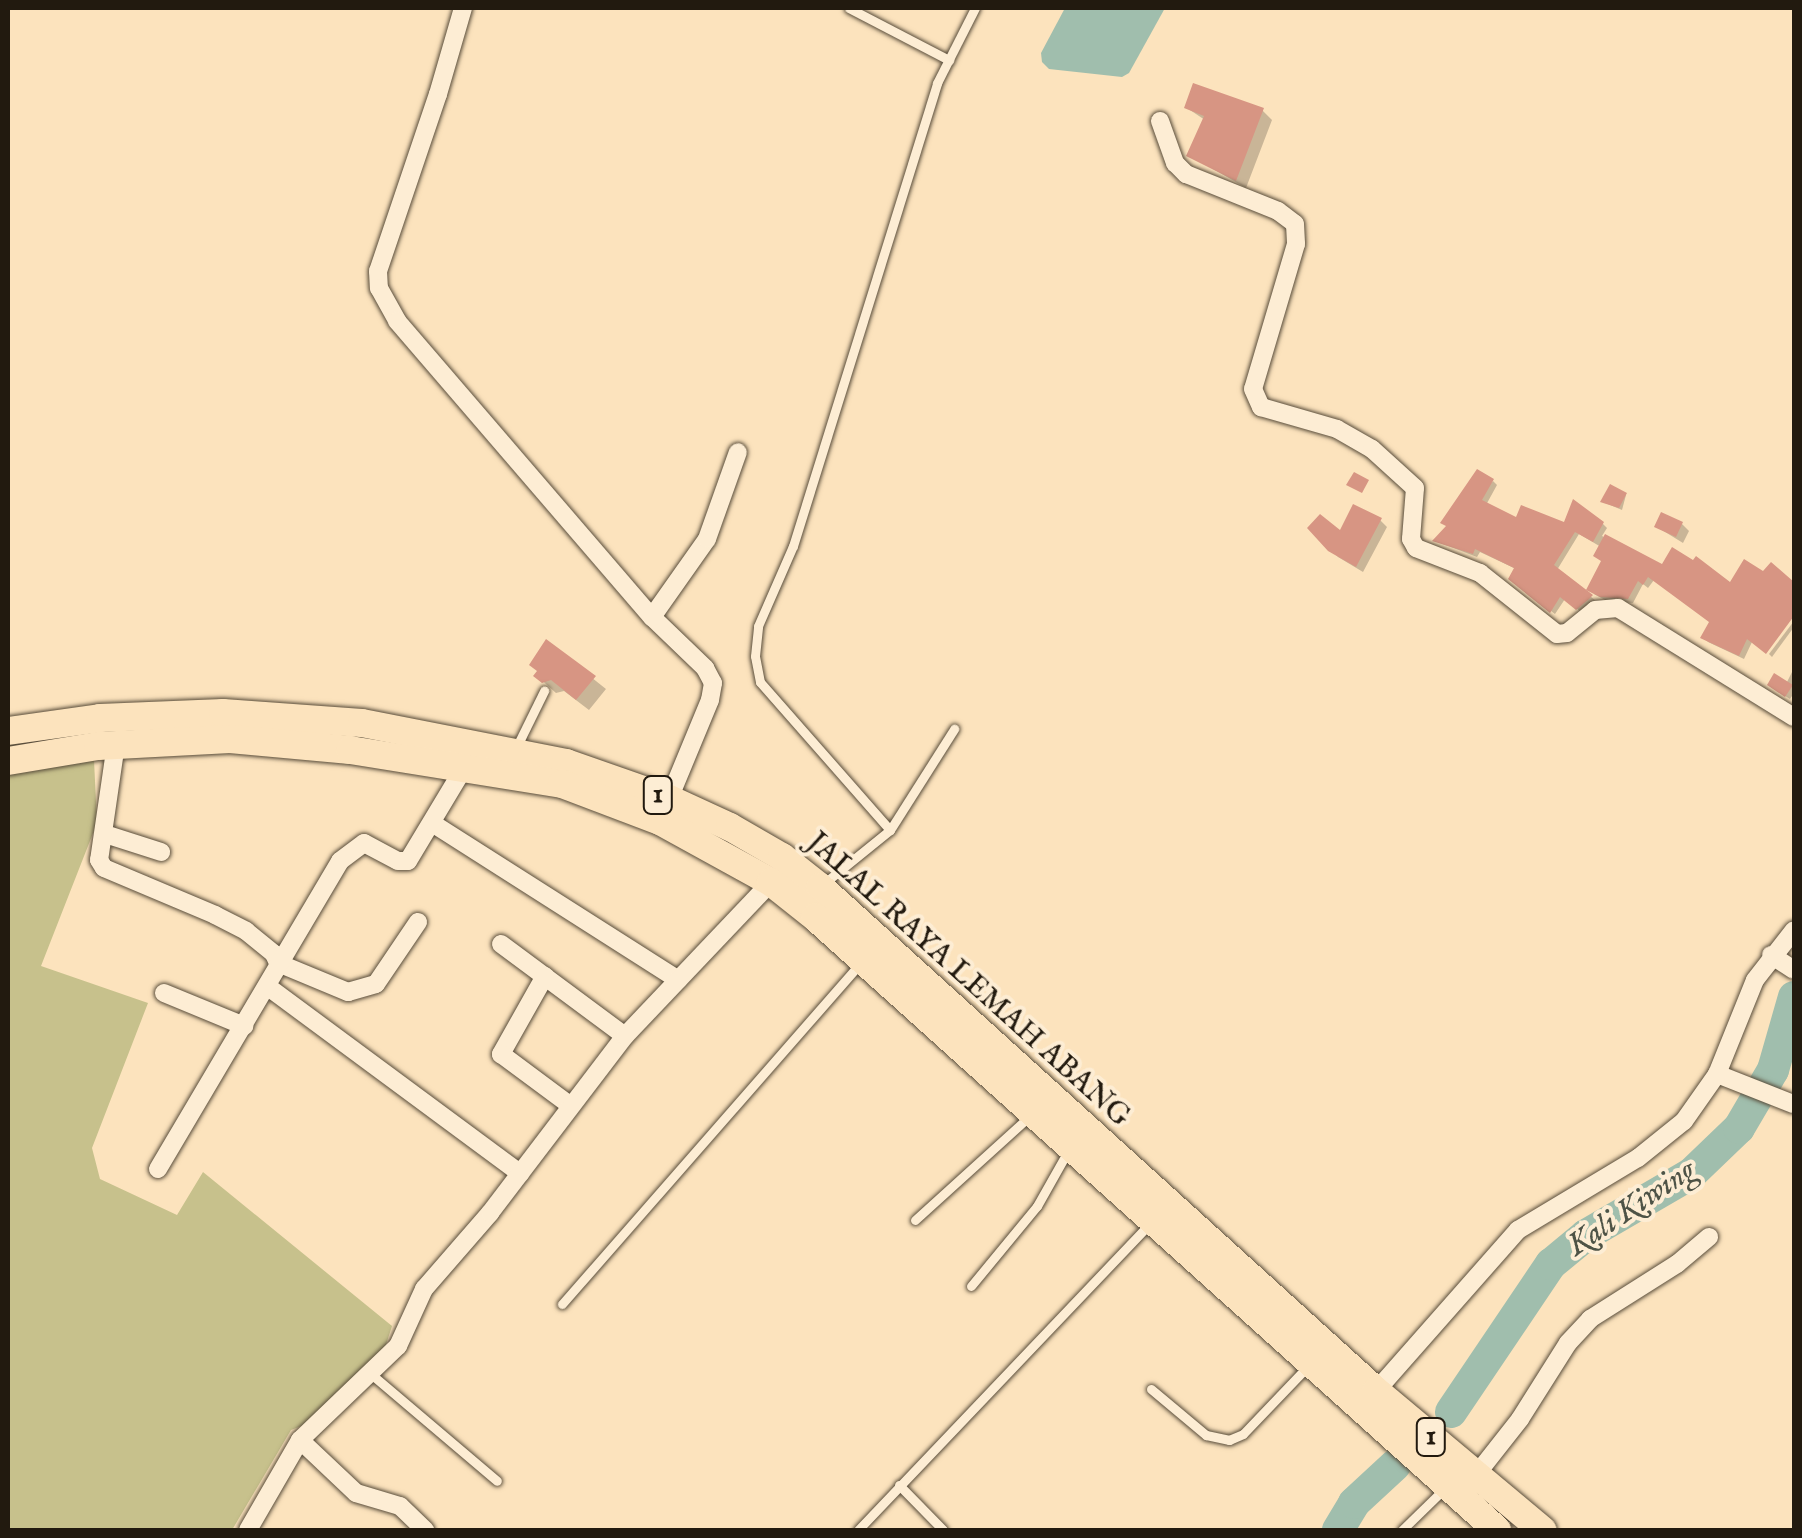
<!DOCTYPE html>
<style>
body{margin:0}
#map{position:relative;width:1802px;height:1538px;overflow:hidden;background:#fce3bd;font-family:"IM FELL English",serif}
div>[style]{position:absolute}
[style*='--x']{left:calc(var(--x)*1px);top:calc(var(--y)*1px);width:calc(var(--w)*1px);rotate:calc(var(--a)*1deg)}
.green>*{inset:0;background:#c7c18c}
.water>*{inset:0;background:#a0bead}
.shadow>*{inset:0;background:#0003}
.river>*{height:32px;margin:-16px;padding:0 16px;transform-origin:16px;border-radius:16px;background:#a0bead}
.building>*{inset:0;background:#d79583}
.roads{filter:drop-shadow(0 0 2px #584c3a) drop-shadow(0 0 2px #584c3a)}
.service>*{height:9px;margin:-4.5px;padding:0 4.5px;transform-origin:4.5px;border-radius:4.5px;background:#fdedd4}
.minor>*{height:18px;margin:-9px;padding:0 9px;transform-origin:9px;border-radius:9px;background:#fdedd4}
.trunk>*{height:28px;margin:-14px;padding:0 14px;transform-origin:14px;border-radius:14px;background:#fce3bd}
span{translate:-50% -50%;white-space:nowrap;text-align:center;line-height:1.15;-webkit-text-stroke:8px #fdedd4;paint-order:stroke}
.shield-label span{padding:2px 8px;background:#fdedd4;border:2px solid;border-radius:8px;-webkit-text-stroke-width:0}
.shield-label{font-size:28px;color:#221a0f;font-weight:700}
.street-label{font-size:30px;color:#221a0f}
.water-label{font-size:32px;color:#4e5346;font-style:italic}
.frame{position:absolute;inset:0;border:10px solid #221a0f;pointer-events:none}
</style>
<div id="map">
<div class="green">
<div style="clip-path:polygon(94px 760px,97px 823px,41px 966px,148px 1003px,92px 1148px,100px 1179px,177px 1215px,203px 1172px,392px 1326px,381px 1360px,317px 1420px,291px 1430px,232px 1530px,8px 1530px,8px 772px)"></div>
</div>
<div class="water">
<div style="clip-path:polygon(1065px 8px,1165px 8px,1129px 73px,1122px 77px,1049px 69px,1042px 62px,1041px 53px)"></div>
</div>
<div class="shadow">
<div style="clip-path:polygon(1187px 108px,1262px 110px,1272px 120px,1246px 188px,1189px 155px,1205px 120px)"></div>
<div style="clip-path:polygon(1493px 481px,1497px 485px,1486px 505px,1517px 520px,1603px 524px,1607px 528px,1602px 536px,1663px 567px,1731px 586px,1764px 575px,1771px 566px,1794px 585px,1794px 612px,1765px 651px,1752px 642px,1744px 659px,1708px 642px,1704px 637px,1712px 622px,1654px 580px,1648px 588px,1643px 584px,1633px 603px,1607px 601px,1594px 594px,1604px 562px,1601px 547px,1579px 534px,1557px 570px,1595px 600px,1581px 612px,1565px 599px,1555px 614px,1515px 583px,1516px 569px,1480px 552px,1477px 557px,1435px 541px)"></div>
<div style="clip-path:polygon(1626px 495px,1622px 510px,1603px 502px)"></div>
<div style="clip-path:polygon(1380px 520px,1387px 527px,1363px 572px,1338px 557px,1311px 528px,1341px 534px)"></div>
<div style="clip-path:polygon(1682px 524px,1689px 531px,1683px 543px,1657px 527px)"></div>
<div style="clip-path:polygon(1794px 621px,1794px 627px,1772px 657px,1769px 654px)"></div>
<div style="clip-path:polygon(547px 642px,606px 689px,589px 710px,564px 691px,556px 693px,537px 676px)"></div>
<div style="clip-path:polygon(1794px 668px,1794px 693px,1790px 699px,1774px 689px,1786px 684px)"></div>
</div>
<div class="river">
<div style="--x:1451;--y:1412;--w:179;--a:-56"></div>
<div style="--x:1551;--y:1264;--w:45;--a:-39.6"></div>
<div style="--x:1586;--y:1235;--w:121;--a:-30.2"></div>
<div style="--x:1691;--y:1174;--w:66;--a:-43.8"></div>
<div style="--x:1739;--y:1128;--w:67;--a:-59.6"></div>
<div style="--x:1773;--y:1070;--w:76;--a:-74"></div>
<div style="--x:1338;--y:1530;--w:31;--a:-59"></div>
<div style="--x:1354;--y:1503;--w:56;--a:-42.8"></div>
</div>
<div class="building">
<div style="clip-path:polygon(1193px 83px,1264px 108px,1236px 181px,1186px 156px,1204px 116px,1184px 108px)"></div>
<div style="clip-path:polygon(1477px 469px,1494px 479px,1482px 500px,1516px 517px,1521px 505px,1564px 522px,1573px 499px,1604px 522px,1593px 542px,1575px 532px,1554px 565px,1593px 595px,1589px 599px,1576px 610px,1560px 597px,1550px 613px,1508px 579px,1514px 568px,1475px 549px,1473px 554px,1432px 541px,1446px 526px,1440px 523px)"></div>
<div style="clip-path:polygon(1354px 472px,1369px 480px,1362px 493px,1346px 485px)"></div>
<div style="clip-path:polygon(1610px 484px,1627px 493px,1619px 508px,1600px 502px)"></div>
<div style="clip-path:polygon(1353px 504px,1382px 518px,1356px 567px,1328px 551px,1307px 528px,1320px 514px,1340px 530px)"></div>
<div style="clip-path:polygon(1661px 512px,1683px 522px,1676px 537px,1654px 527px)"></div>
<div style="clip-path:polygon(1605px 534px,1662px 564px,1672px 547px,1693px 560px,1696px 556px,1730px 582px,1744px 559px,1763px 571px,1771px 562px,1794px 582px,1794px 616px,1766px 654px,1747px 639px,1739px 656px,1700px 638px,1709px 622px,1648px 577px,1643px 585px,1638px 581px,1628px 599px,1600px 597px,1586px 590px,1601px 561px,1593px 556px)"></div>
<div style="clip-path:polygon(546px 639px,596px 676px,576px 700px,551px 680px,542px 683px,533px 676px,537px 671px,529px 665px)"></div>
<div style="clip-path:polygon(1774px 673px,1793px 685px,1785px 697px,1767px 685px)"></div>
</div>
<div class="roads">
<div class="service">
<div style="--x:849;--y:8;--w:113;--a:27.5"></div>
<div style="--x:516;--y:748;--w:64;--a:-63.8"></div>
<div style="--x:890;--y:830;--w:197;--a:-131.3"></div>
<div style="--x:760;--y:682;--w:26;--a:-101"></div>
<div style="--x:755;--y:656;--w:30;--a:-84"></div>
<div style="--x:758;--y:626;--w:87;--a:-66.4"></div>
<div style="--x:793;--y:546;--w:485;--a:-72.7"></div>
<div style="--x:937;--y:83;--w:84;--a:-63.1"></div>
<div style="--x:822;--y:885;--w:87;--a:-39"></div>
<div style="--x:890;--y:830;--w:120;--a:-57.6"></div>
<div style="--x:915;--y:1220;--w:156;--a:-42.2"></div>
<div style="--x:971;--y:1286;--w:104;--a:-50.5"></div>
<div style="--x:1037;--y:1206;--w:63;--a:-60.6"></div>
<div style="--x:562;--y:1304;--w:452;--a:-48.8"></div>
<div style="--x:371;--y:1374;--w:165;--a:40.3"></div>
<div style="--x:1151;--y:1389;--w:72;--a:39.9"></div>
<div style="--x:1206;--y:1435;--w:24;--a:12"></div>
<div style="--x:1229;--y:1440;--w:15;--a:-23"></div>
<div style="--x:1243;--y:1434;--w:97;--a:-46.3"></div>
<div style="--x:899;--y:1485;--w:63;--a:45.6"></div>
<div style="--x:858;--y:1530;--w:422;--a:-46.4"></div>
<div style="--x:1402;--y:1530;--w:59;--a:-44.3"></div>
</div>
<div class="minor">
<div style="--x:463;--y:8;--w:90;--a:106.2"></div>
<div style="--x:438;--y:94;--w:187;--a:108.7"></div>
<div style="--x:378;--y:271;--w:17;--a:87"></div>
<div style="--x:379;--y:288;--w:38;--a:61"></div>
<div style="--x:397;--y:321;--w:391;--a:49.3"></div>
<div style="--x:652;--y:617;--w:74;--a:43.9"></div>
<div style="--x:705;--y:668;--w:17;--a:62"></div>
<div style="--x:713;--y:683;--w:17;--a:100"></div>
<div style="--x:710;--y:700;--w:107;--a:112.5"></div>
<div style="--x:1160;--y:121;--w:45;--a:70.3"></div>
<div style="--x:1175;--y:163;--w:16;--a:45"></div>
<div style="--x:1186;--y:174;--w:99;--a:21.9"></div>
<div style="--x:1278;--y:211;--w:21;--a:37"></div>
<div style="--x:1295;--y:224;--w:20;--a:87"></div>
<div style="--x:1296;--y:244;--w:151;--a:106.5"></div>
<div style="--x:1253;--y:389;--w:20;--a:66"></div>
<div style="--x:1261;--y:407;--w:79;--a:16.1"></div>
<div style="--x:1337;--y:429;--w:40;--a:29.7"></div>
<div style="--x:1372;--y:449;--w:58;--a:42.2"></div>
<div style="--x:1415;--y:488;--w:51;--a:94.5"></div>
<div style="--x:1411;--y:539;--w:10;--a:61"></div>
<div style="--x:1416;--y:548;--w:69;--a:21.3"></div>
<div style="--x:1480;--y:573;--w:98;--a:38.4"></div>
<div style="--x:1557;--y:634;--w:10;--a:-6"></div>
<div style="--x:1567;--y:633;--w:36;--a:-39"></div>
<div style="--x:1595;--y:610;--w:23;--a:-5"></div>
<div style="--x:1618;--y:608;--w:207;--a:31.8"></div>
<div style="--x:652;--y:617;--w:95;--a:-54.8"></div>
<div style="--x:707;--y:539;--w:92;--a:-70.4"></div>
<div style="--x:116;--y:744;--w:117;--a:98.3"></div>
<div style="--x:99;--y:860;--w:9;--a:58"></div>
<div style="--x:104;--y:868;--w:121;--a:22.9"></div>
<div style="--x:215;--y:915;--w:35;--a:27"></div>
<div style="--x:246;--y:931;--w:36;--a:39"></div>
<div style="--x:274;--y:954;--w:10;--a:66"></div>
<div style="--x:278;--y:963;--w:76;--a:22.5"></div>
<div style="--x:348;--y:992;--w:29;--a:-16"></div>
<div style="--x:376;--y:984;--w:75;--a:-55.9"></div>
<div style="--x:432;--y:823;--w:292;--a:32.5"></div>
<div style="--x:105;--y:834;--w:59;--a:17.8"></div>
<div style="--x:501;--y:944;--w:154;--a:36.6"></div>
<div style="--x:1771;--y:955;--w:27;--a:33"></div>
<div style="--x:545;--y:976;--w:90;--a:119.4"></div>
<div style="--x:501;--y:1054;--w:87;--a:36.6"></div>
<div style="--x:267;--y:986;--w:315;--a:36.5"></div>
<div style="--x:164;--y:993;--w:87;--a:22.4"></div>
<div style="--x:1717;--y:1074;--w:82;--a:21.5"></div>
<div style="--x:158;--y:1169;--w:358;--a:-59.4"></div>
<div style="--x:340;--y:861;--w:30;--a:-37"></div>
<div style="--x:364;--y:843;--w:38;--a:28"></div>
<div style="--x:398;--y:861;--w:10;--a:0"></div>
<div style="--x:408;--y:861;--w:111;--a:-59"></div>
<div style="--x:1376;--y:1391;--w:215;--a:-48.6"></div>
<div style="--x:1518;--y:1230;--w:140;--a:-31"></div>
<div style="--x:1638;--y:1158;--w:59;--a:-38.8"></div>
<div style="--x:1684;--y:1121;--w:57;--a:-54.9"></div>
<div style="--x:1717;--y:1074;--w:101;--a:-68"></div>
<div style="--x:1755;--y:980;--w:63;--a:-52"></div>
<div style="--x:300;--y:1440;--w:77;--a:43.4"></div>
<div style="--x:356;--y:1493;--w:46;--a:16.5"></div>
<div style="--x:400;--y:1506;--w:35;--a:44"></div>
<div style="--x:1476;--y:1475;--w:71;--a:-51.8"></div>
<div style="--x:1520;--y:1419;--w:90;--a:-57.7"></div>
<div style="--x:1568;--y:1343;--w:33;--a:-47"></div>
<div style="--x:1590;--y:1319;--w:103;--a:-32.3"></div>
<div style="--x:1677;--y:1264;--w:42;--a:-40.2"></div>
<div style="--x:248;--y:1530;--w:104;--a:-60"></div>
<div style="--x:300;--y:1440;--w:136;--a:-43.8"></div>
<div style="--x:398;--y:1346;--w:63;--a:-65.5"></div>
<div style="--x:424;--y:1289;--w:101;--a:-49"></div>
<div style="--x:490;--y:1213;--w:223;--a:-52.7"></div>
<div style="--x:625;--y:1036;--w:212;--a:-46.5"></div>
</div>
<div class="trunk">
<div style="--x:8;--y:731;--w:93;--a:-8"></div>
<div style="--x:100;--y:718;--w:123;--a:-2.3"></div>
<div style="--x:223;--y:713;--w:139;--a:4.1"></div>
<div style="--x:362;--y:723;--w:208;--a:11.1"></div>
<div style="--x:566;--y:763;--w:109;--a:19.3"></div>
<div style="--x:669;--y:799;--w:67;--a:24.7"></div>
<div style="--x:730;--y:827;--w:60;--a:30"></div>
<div style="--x:782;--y:857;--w:48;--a:38.3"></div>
<div style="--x:820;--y:887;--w:750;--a:42.19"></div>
<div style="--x:1376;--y:1391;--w:217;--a:39.9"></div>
<div style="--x:8;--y:761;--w:91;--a:-9.5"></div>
<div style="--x:98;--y:746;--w:132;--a:-3"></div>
<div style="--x:230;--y:739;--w:121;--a:5.2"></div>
<div style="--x:350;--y:750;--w:215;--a:9.1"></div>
<div style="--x:562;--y:784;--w:105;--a:20.7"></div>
<div style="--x:660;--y:821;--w:127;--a:28.8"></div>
<div style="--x:771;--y:882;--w:56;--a:38.5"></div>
<div style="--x:815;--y:917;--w:917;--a:41.95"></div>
</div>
</div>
<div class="shield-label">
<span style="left:658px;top:795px">1</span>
<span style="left:1431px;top:1437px">1</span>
</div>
<div class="street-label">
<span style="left:968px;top:980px;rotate:42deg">JALAL RAYA LEMAH ABANG</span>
</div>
<div class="water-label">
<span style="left:1632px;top:1209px;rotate:-34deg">Kali Kiwing</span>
</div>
<div class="frame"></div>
</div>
